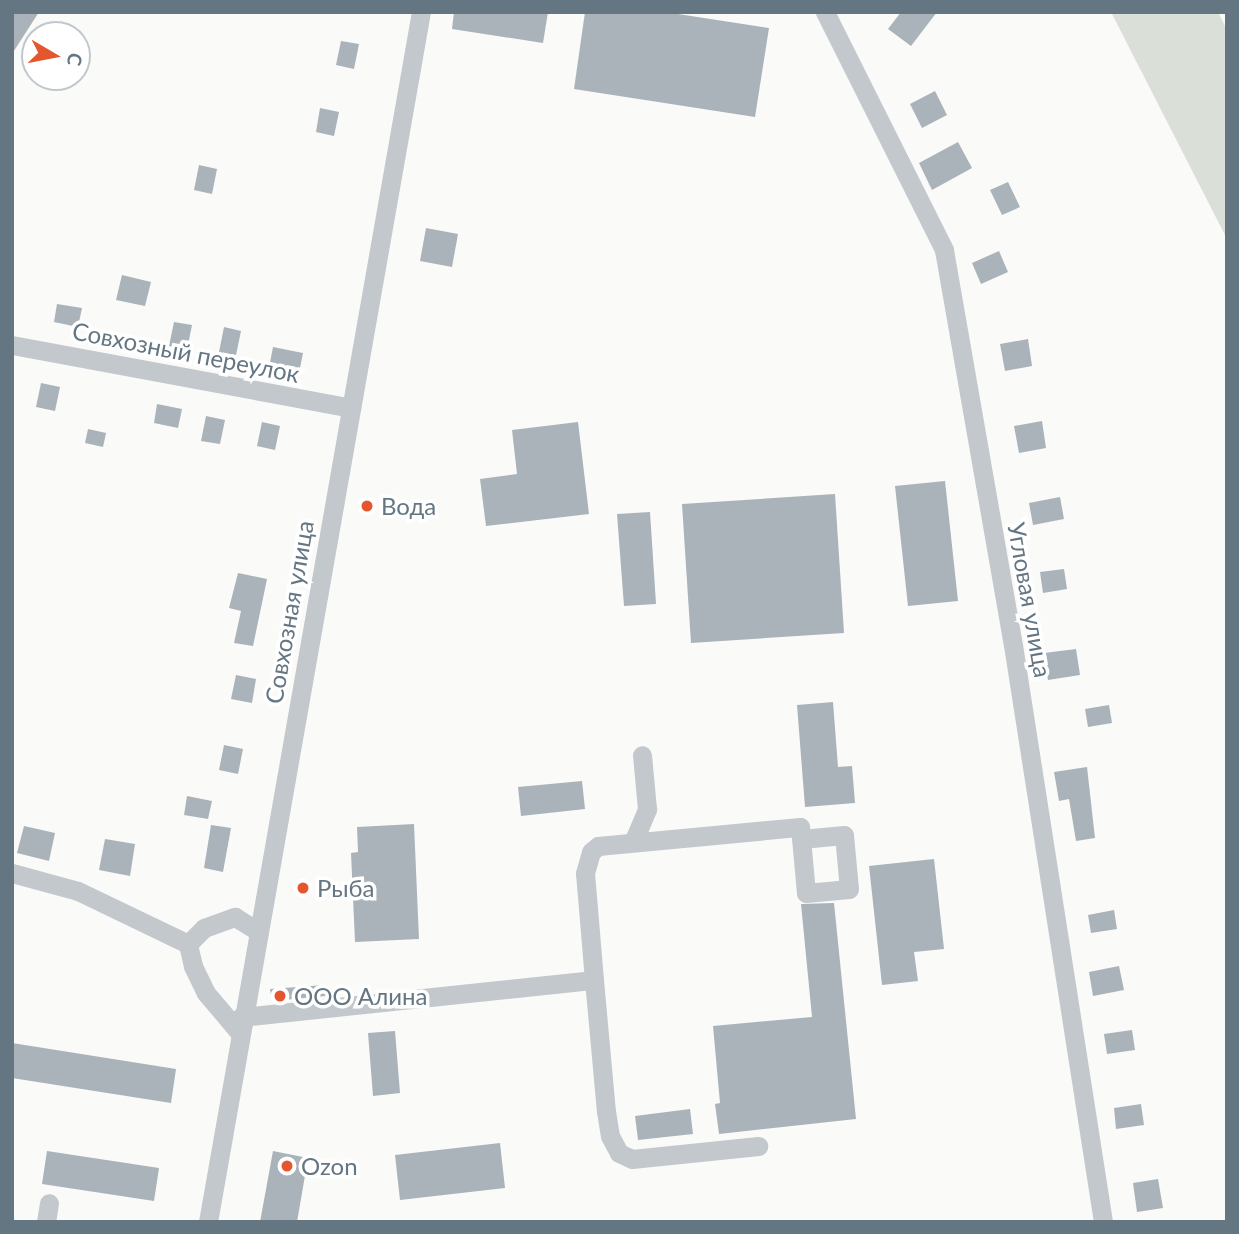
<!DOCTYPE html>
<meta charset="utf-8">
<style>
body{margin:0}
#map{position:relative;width:1239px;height:1234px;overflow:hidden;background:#fafaf8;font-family:Lato,sans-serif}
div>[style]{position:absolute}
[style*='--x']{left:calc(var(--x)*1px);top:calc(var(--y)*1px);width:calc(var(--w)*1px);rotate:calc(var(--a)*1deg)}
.green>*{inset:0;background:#dadfd7}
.building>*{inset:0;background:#aab3b9}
.minor>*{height:19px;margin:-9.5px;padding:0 9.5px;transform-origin:9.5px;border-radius:9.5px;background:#c3c8cc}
.dots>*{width:19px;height:19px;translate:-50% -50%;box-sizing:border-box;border:4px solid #fff;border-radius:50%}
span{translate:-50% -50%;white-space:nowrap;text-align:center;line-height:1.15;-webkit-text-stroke:7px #fff;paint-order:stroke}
.street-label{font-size:24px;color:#657683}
.poi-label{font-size:24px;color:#657683}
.left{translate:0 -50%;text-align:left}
.frame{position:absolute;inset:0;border:14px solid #657683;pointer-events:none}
.north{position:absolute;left:21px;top:21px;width:70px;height:70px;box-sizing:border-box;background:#fff;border:2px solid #c1c8cd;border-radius:50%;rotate:100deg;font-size:19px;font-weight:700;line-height:28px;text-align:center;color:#657683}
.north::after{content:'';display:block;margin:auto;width:24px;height:32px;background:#e4572e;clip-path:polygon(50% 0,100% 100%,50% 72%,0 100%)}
</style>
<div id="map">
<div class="green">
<div style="clip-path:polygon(1111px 12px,1218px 12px,1227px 30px,1227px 239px)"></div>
</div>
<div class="building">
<div style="clip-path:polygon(12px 12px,39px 12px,12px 54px)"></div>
<div style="clip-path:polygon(454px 12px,548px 12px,543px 43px,452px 29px)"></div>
<div style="clip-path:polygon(585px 12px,665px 12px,769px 28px,755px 117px,574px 89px)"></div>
<div style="clip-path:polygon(901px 12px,937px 12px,911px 46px,888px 29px)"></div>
<div style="clip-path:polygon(341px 41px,359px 44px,354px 69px,336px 65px)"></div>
<div style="clip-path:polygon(935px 91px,947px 115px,922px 128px,910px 104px)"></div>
<div style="clip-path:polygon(320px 108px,339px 112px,334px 136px,316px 132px)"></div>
<div style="clip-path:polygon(958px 142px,972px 168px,932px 190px,919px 163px)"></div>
<div style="clip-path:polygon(199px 165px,217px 169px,212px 194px,194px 190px)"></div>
<div style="clip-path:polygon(1008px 182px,1020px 207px,1002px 215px,990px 190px)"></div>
<div style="clip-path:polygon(426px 228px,458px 234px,452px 267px,420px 261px)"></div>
<div style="clip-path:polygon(999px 251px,1008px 272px,981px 284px,972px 263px)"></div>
<div style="clip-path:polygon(122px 275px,151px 282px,145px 306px,116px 300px)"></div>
<div style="clip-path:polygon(57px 304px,82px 308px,78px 327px,54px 322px)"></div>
<div style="clip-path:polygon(174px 322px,192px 325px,187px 350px,169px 346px)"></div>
<div style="clip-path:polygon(224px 327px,241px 331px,236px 355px,219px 352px)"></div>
<div style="clip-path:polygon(1028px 339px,1032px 366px,1005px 371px,1000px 344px)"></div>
<div style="clip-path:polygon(273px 347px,303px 353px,298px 378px,268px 373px)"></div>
<div style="clip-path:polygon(41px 383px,60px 387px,55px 411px,36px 407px)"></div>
<div style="clip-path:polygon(157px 404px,182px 409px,178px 428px,154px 423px)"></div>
<div style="clip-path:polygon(206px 416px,225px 420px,220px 444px,201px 441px)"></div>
<div style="clip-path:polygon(1042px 421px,1046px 448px,1019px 453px,1014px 426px)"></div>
<div style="clip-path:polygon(262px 422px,280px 426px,275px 450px,257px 446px)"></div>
<div style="clip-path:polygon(578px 422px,589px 514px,486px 526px,480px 479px,517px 474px,512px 430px)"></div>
<div style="clip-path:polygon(88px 429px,106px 433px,103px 447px,85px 443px)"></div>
<div style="clip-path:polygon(945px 481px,958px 601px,908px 606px,895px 486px)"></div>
<div style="clip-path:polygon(835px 494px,844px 633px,691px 643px,682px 504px)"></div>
<div style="clip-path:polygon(1060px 497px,1064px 519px,1033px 525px,1029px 503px)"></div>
<div style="clip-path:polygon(650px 512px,656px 604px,624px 606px,617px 514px)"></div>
<div style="clip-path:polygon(1064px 569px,1067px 589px,1043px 593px,1040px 572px)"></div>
<div style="clip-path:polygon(238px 573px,267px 579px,253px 646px,234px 643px,241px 611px,229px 608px)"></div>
<div style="clip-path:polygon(1076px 649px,1080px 675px,1048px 680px,1044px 653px)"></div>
<div style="clip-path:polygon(236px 675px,256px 679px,252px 703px,231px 699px)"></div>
<div style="clip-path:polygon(833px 702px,838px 767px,852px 766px,855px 803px,805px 807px,797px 705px)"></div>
<div style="clip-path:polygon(1109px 705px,1112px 723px,1088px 727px,1085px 709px)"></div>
<div style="clip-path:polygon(224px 745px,243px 749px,238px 774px,219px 770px)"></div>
<div style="clip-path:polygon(1087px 767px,1095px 838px,1076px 841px,1069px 799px,1059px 801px,1054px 772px)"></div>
<div style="clip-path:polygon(582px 781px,585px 809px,521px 816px,518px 787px)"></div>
<div style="clip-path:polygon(187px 796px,212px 801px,208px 819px,184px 815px)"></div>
<div style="clip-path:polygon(414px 824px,419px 939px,355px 942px,351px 853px,358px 852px,357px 827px)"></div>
<div style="clip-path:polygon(211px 825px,231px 828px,223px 872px,204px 868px)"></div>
<div style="clip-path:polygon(24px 826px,55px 833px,49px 861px,17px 853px)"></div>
<div style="clip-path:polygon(105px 839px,135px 844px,130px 876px,99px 870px)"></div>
<div style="clip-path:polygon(934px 859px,944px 949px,914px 952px,918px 981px,882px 985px,869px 866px)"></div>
<div style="clip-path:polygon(834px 903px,856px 1119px,719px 1134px,715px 1104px,720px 1103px,713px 1026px,812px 1017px,801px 904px)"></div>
<div style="clip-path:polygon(1114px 910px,1117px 929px,1091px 933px,1088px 915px)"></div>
<div style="clip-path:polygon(1119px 966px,1124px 990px,1093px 996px,1089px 972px)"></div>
<div style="clip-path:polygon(325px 985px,326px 996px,272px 1001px,270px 989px)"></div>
<div style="clip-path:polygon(1132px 1030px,1135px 1050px,1107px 1054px,1104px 1034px)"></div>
<div style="clip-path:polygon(395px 1031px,400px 1093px,373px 1096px,368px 1033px)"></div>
<div style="clip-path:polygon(12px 1043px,176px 1069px,171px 1103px,12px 1078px)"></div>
<div style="clip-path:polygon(1141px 1104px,1144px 1125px,1116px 1129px,1114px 1108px)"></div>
<div style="clip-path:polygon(690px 1109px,693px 1134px,638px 1140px,635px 1116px)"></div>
<div style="clip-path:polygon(500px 1143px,505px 1188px,400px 1200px,395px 1155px)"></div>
<div style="clip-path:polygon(47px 1151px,159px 1168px,154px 1201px,42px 1184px)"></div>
<div style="clip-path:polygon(273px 1151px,308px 1158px,297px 1222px,260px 1222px)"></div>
<div style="clip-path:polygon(1158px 1179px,1163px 1208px,1137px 1212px,1133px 1183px)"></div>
</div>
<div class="minor">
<div style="--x:825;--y:12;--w:266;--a:63.4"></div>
<div style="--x:944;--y:250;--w:401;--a:80.1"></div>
<div style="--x:1013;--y:645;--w:584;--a:81.13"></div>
<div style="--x:12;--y:345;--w:345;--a:10.5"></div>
<div style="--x:634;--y:840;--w:34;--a:-67"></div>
<div style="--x:647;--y:809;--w:54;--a:-95.3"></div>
<div style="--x:12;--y:873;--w:68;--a:15.3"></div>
<div style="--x:78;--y:891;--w:122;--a:25.7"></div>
<div style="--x:594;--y:980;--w:132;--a:84.8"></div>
<div style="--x:606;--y:1111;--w:25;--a:81"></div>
<div style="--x:610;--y:1136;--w:19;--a:62"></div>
<div style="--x:619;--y:1153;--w:14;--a:25"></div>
<div style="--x:632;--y:1159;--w:127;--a:-5.9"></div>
<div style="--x:241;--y:1017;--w:355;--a:-6"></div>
<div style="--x:594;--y:980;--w:107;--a:-94.8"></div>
<div style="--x:585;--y:873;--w:22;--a:-74"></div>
<div style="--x:591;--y:852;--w:9;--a:-41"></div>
<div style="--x:598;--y:846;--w:203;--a:-5.4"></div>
<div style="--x:800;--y:827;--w:66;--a:84.8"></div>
<div style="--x:806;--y:893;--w:43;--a:-5.3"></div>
<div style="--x:849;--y:889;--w:54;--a:-95.3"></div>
<div style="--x:844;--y:835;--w:43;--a:174.7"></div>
<div style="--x:239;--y:1032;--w:51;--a:-130.2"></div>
<div style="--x:206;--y:993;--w:30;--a:-116"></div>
<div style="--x:193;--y:966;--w:23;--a:-103"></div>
<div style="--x:188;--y:944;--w:23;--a:-45"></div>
<div style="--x:204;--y:928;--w:33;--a:-20"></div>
<div style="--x:235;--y:917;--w:26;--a:32"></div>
<div style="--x:46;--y:1222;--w:19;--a:-81"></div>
<div style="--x:208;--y:1222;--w:1229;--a:-80.02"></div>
</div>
<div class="dots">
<div style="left:367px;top:506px;background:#e4572e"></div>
<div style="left:303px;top:888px;background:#e4572e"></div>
<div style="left:280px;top:996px;background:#e4572e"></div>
<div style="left:287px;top:1166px;background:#e4572e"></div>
</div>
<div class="street-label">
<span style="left:186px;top:352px;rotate:11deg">Совхозный переулок</span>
<span style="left:1030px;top:600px;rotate:80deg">Угловая улица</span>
<span style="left:289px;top:612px;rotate:-80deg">Совхозная улица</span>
</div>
<div class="poi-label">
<span class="left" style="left:381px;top:506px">Вода</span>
<span class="left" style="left:317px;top:888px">Рыба</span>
<span class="left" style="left:294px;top:996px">ООО Алина</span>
<span class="left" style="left:301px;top:1166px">Ozon</span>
</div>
<div class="frame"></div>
<div class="north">С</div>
</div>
